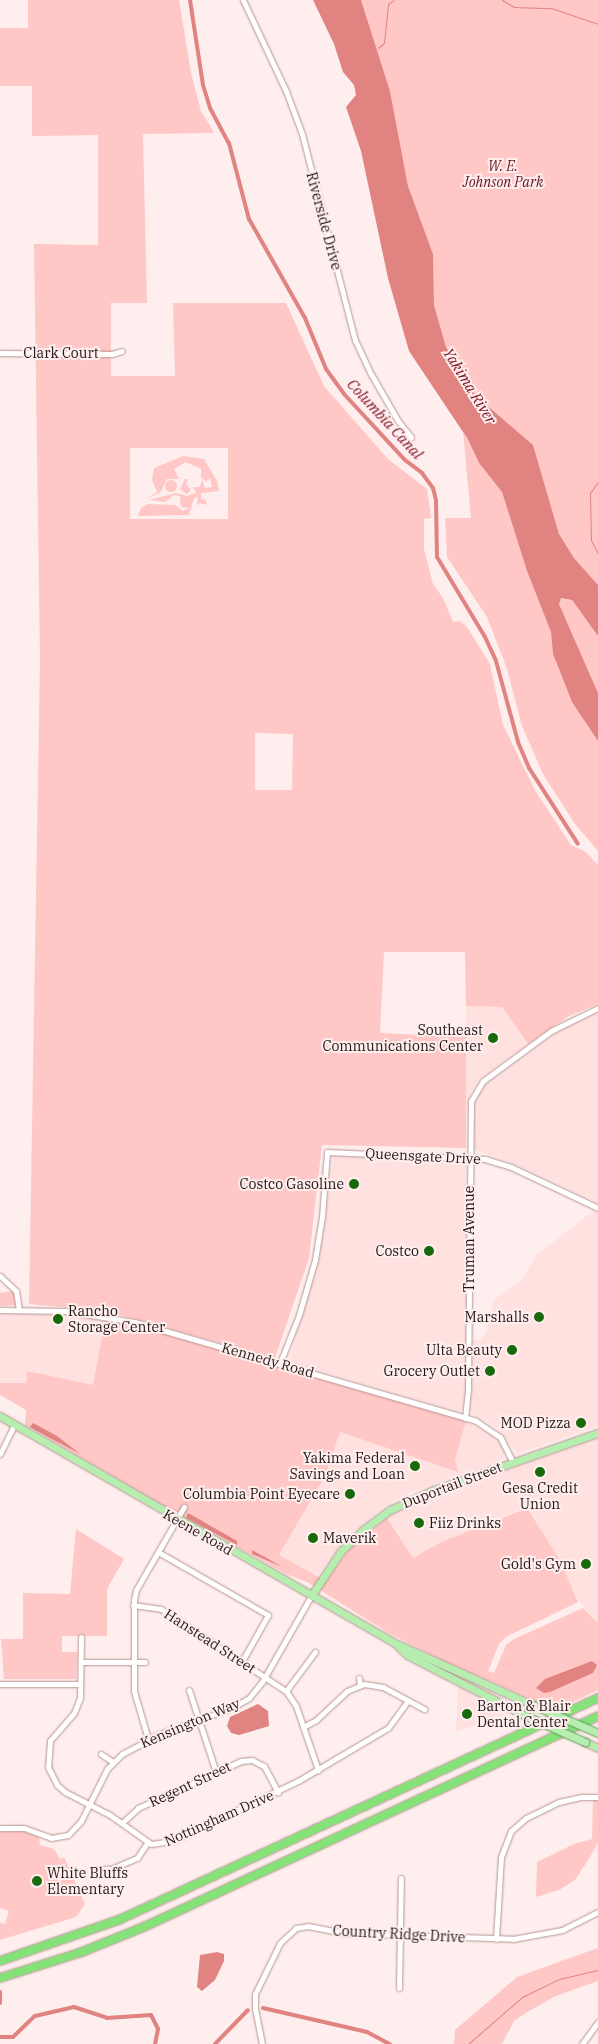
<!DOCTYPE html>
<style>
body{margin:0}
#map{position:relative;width:598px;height:2044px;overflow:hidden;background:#feefee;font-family:"IBM Plex Serif",serif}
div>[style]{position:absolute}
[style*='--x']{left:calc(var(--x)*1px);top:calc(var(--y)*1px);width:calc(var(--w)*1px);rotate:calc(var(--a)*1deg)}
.built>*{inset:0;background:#ffe2e0}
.green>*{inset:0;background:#ffc7c5}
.round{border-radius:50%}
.water>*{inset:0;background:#e08381}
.stream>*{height:1px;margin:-0.5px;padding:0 0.5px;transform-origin:0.5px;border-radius:0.5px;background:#e08381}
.canal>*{height:4px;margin:-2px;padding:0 2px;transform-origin:2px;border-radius:2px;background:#e08381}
.roads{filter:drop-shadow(0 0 1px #b79492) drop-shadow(0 0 1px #b79492)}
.minor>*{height:5px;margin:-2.5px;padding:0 2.5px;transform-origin:2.5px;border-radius:2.5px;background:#fff}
.major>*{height:7px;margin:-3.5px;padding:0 3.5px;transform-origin:3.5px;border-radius:3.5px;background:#b5eeaf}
.highway>*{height:8px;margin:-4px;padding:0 4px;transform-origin:4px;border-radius:4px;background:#84e279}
.bridges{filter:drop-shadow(0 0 1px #629b56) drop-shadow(0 0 1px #629b56)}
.major-bridge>*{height:7px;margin:-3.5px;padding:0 3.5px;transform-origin:3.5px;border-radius:3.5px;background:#b5eeaf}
.dots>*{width:14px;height:14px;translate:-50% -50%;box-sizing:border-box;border:2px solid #feefee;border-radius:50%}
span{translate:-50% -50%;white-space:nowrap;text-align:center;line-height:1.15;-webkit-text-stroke:4px #feefee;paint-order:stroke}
.park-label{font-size:14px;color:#68151c;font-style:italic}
.street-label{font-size:14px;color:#231615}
.poi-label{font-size:14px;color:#231615}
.right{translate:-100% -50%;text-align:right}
.left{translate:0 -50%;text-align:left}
.water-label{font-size:15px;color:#7e0c1d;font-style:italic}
</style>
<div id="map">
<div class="built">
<div style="clip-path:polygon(466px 1006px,502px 1007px,528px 1044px,481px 1078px,471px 1093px,466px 1112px)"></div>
<div style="clip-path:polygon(598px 1012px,598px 1203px,512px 1163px,472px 1149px,474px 1101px,483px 1086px,570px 1023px)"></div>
<div style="clip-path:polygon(333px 1155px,466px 1163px,466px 1405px,462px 1410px,456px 1411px,288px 1362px,317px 1266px)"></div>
<div style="clip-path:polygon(593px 1211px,598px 1213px,598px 1426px,517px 1454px,497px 1428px,470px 1413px,470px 1339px,480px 1340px,486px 1332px,494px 1300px,523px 1278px,536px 1255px)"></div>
<div style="clip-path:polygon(0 1313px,53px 1313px,105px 1319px,93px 1386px,27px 1371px,27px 1383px,0 1383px)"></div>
<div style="clip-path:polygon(466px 1421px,495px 1436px,504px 1450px,504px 1459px,410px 1493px,384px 1507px,346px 1538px,317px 1576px,279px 1555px,325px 1476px,340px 1432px,457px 1471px,455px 1460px)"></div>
<div style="clip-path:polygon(598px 1438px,598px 1623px,578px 1600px,560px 1560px,528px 1510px,524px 1508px,441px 1542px,413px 1558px,387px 1518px,433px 1496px)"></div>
<div style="clip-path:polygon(458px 1687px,510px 1713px,456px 1732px)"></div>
</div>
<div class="green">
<div style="clip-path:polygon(evenodd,28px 0,179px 0,191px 73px,201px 111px,214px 133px,143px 134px,147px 303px,111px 303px,111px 376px,175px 376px,173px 303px,286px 303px,324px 386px,388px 459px,427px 489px,431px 518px,424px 519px,424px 549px,433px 584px,443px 598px,453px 622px,460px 621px,467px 627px,490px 664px,503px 725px,536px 792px,571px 845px,586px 852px,598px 865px,598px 1004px,569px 1016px,528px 1044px,502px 1007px,466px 1006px,465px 952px,384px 952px,380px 1033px,466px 1037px,466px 1148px,322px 1145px,309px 1258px,275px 1358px,105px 1311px,29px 1304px,40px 660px,34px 244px,98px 245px,98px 135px,32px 136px,32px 86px,0 86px,0 28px,28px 28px,28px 0,130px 448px,228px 448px,228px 519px,130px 519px,130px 448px,28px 0,255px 733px,293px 734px,292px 790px,255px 790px,255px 733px)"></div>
<div style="clip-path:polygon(361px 0,598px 0,598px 585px,574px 558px,559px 534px,533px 445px,475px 395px,446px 347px,434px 304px,433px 254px,408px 186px,390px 91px)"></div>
<div style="clip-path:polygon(463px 432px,479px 463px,502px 492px,527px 571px,551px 632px,553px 654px,584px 720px,598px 741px,598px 851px,575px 824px,543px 774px,522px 726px,507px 669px,487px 617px,447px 557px,445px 518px,471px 518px)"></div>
<div style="clip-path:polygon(183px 456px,204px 459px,217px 481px,219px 491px,201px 493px,201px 499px,206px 500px,207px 505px,200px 503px,197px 506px,198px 497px,194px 498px,189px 515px,138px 516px,141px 508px,148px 504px,175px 505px,183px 511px,189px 508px,181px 507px,180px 496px,174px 495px,165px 502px,149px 500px,176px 493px,187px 496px,196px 493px,193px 487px,200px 487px,202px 479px,205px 488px,212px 487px,210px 478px,206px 482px,201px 477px,201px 469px,186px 462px,174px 469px,179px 479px,167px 479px,160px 493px,147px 498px,157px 492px,152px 480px,154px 468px)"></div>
<div style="clip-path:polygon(185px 479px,188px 479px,186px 484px,191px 490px,187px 494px,180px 489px)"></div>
<div class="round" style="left:165px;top:480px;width:12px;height:12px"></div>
<div style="clip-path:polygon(561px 598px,572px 600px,598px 636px,598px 693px,559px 604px)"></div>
<div style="clip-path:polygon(13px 1291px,17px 1305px,0 1306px,0 1293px)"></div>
<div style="clip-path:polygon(105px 1319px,150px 1329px,466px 1421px,455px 1460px,458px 1472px,340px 1432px,325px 1476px,279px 1555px,326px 1581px,350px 1548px,387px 1518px,413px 1558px,441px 1542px,527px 1508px,560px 1560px,578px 1602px,506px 1637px,499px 1644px,488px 1671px,494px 1673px,506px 1645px,514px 1639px,583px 1608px,598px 1623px,598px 1690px,556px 1710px,442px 1660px,392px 1635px,307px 1582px,286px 1574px,171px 1510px,25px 1425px,26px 1410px,0 1395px,0 1383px,26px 1383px,27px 1371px,93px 1385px)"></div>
<div style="clip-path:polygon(76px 1529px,124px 1559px,107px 1589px,107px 1636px,62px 1636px,62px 1652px,77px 1652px,76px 1679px,4px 1679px,1px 1639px,23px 1639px,23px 1593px,70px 1594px)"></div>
<div style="clip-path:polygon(593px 1799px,598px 1800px,598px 1842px,590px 1857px,575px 1880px,559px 1890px,536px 1897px,537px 1862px,574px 1844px,592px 1839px)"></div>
<div style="clip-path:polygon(24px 1831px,39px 1837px,40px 1845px,54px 1849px,60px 1859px,64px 1857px,85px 1904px,76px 1917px,0 1940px,0 1923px,5px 1924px,9px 1911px,0 1908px,0 1832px)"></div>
<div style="clip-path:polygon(598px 1948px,598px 1981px,556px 1996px,529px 2011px,514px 2021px,502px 2044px,454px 2044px,455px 2030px,517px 1977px)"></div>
</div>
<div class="water">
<div style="clip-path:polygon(313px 0,361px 0,390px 91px,408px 186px,433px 254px,434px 305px,446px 347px,475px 395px,533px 445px,559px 534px,574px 558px,598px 585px,598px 636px,572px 600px,561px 598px,559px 604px,598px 693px,598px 741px,572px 702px,563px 679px,553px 654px,551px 632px,527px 571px,502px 492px,479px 463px,467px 438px,409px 351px,388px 278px,361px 151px,346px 107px,356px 95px,354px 85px,343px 72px,334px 44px)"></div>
<div style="clip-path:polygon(33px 1423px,57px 1436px,80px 1454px,35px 1430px,30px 1427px)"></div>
<div style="clip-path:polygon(188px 1513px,237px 1541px,237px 1545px,186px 1518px)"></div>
<div style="clip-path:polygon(252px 1550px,279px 1565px,280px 1566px,252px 1554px)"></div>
<div style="clip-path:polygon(592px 1661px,597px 1665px,593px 1673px,550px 1692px,544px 1693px,536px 1688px,545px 1679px)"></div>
<div style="clip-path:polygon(258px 1704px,268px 1711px,269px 1726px,239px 1735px,231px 1733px,227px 1726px,230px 1717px)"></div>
<div style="clip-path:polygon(217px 1952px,224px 1954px,224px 1961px,215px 1980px,202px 1991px,197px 1987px,200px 1955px)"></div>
</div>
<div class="stream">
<div style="--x:502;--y:0;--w:14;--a:30"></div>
<div style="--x:514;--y:7;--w:37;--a:2"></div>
<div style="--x:551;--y:8;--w:50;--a:18.8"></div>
<div style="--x:378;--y:48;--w:8;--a:-40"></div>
<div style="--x:384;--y:43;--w:39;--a:-84"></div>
<div style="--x:388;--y:4;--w:7;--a:-34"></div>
<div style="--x:598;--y:482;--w:14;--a:126"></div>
<div style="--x:590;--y:493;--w:47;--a:88.8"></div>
<div style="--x:591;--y:540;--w:16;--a:63"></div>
<div style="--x:468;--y:2044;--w:72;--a:-41"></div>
<div style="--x:522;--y:1997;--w:41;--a:-25.9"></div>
<div style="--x:559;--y:1979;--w:40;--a:-13"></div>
</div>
<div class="canal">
<div style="--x:190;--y:0;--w:86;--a:81.3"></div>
<div style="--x:203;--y:85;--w:24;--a:73"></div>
<div style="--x:210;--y:108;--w:40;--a:62"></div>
<div style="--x:229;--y:143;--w:79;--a:75.3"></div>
<div style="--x:249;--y:219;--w:114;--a:60.5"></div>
<div style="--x:305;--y:318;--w:55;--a:67.6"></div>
<div style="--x:326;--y:369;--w:31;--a:54"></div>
<div style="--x:344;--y:394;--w:90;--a:47.3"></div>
<div style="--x:405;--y:460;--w:21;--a:37"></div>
<div style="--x:422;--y:473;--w:19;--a:54"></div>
<div style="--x:433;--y:488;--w:12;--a:76"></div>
<div style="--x:436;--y:500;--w:57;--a:89"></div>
<div style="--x:437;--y:557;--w:93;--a:59"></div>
<div style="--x:485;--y:637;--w:26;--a:65"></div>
<div style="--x:496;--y:661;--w:84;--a:74.8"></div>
<div style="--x:518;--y:742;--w:28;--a:67"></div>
<div style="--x:529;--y:768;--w:90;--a:57.2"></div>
<div style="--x:0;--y:2003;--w:11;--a:-90"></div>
<div style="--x:263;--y:2008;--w:107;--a:13"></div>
<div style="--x:367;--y:2032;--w:26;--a:28"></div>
<div style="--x:0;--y:2037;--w:13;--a:0"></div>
<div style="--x:13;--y:2037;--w:30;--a:-44"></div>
<div style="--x:35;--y:2016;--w:40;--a:-13"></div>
<div style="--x:74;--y:2007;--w:35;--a:18"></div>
<div style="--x:107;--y:2018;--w:44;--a:-3.9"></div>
<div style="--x:151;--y:2015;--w:16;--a:63"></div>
<div style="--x:158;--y:2029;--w:15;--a:101"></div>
<div style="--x:215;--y:2044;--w:47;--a:-45.9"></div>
</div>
<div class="roads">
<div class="minor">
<div style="--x:243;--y:0;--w:101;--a:64.7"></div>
<div style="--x:286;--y:91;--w:46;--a:69.6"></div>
<div style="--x:302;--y:134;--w:213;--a:75.6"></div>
<div style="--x:355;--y:340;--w:38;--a:65"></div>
<div style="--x:371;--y:374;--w:54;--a:60.1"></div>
<div style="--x:398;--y:421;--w:21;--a:51"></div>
<div style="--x:0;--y:353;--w:112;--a:0.5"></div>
<div style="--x:112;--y:354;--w:10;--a:-17"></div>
<div style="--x:0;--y:1276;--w:22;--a:43"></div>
<div style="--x:16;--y:1291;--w:18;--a:81"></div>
<div style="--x:0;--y:1310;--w:65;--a:0.9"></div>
<div style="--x:65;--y:1311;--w:70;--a:9.1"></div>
<div style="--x:134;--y:1322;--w:356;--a:16.1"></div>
<div style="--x:476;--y:1421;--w:29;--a:34"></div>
<div style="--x:500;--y:1437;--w:28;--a:63"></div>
<div style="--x:280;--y:1363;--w:52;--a:-68.4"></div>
<div style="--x:299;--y:1315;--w:57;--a:-73.8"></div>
<div style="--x:315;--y:1260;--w:44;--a:-80.8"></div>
<div style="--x:322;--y:1217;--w:65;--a:-85.6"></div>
<div style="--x:327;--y:1152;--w:158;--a:2.5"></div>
<div style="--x:485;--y:1159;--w:27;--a:17"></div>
<div style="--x:511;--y:1167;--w:96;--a:25.2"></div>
<div style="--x:465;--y:1418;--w:31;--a:-84"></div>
<div style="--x:468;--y:1387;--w:286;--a:-89.4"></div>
<div style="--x:471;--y:1101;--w:23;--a:-59"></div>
<div style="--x:483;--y:1081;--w:84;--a:-36.3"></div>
<div style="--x:551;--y:1031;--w:52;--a:-26.1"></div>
<div style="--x:0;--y:1454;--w:32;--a:-64"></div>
<div style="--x:158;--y:1552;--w:127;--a:29.8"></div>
<div style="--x:268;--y:1615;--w:55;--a:119.4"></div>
<div style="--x:133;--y:1605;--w:28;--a:8"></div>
<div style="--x:161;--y:1609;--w:149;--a:33.3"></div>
<div style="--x:286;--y:1691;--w:18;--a:56"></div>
<div style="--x:296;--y:1706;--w:68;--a:71"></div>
<div style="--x:81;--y:1637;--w:61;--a:90.9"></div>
<div style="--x:80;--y:1698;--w:16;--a:112"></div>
<div style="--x:74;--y:1713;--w:37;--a:131"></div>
<div style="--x:50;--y:1741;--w:26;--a:94"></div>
<div style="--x:48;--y:1767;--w:20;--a:63"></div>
<div style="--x:57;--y:1785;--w:11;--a:41"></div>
<div style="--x:65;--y:1792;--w:51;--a:27.1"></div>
<div style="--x:110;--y:1815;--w:50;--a:35.3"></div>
<div style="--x:151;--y:1844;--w:21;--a:-8"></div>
<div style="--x:172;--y:1841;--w:140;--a:-25.5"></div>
<div style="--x:298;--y:1781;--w:104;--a:-30.5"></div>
<div style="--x:388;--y:1728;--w:34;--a:-54"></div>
<div style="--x:81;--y:1662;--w:64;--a:0"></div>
<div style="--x:359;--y:1678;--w:7;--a:82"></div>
<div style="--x:0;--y:1684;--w:80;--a:0"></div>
<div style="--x:189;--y:1690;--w:86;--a:71.8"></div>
<div style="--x:286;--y:1691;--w:49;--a:-53.4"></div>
<div style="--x:303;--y:1727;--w:15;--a:-28"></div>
<div style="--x:316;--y:1720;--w:42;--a:-43.1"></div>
<div style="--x:347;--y:1691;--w:18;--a:-22"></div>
<div style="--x:364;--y:1684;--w:19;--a:9"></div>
<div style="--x:383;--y:1687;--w:47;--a:28.2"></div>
<div style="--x:148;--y:1739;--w:50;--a:-106.3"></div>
<div style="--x:134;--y:1691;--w:91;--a:-90"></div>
<div style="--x:134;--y:1600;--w:10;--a:-79"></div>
<div style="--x:136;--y:1590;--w:96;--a:-60"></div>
<div style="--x:101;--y:1754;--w:14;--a:34"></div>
<div style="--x:122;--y:1823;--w:22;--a:-43"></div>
<div style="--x:138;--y:1808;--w:113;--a:-24.5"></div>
<div style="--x:241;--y:1761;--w:11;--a:-5"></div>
<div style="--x:252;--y:1760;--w:13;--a:27"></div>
<div style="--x:264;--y:1766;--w:30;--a:62"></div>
<div style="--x:0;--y:1828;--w:24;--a:0"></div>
<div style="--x:24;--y:1828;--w:29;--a:20"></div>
<div style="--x:51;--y:1838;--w:17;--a:-10"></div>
<div style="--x:68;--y:1835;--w:19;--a:-47"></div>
<div style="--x:81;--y:1821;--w:58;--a:-63.4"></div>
<div style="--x:107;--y:1769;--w:21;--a:-45"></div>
<div style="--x:122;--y:1754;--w:43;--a:-27.8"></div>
<div style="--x:160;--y:1734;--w:76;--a:-20.1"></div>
<div style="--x:231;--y:1708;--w:21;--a:-29"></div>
<div style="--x:249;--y:1698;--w:21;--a:-51"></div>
<div style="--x:262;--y:1682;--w:99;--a:-60.3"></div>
<div style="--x:99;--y:1869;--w:12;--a:0"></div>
<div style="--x:111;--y:1869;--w:28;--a:-23"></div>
<div style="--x:137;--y:1858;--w:18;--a:-56"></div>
<div style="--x:496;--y:1939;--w:82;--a:-86.5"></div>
<div style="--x:501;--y:1857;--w:28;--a:-69"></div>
<div style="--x:511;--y:1831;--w:20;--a:-41"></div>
<div style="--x:526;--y:1818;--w:37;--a:-26"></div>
<div style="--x:559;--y:1802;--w:23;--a:-13"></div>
<div style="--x:581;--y:1797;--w:17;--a:0"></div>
<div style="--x:399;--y:1988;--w:110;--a:-89"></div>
<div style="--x:262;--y:2044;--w:36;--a:-101"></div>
<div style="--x:255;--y:2009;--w:15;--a:-90"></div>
<div style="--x:255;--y:1994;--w:57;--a:-63.9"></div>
<div style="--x:280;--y:1943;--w:22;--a:-43"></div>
<div style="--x:296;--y:1928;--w:12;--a:-9"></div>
<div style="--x:308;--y:1926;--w:38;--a:11"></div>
<div style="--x:345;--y:1933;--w:168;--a:2"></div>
<div style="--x:513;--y:1939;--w:50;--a:-10.4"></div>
<div style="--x:562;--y:1930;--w:40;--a:-26.6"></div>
<div style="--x:582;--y:2044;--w:27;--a:-54"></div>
</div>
<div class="major">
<div style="--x:0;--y:1416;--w:458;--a:29.9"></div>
<div style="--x:397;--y:1644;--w:149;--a:24.2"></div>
<div style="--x:311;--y:1596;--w:54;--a:-56.3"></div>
<div style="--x:341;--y:1551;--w:30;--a:-44"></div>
<div style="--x:363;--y:1530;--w:34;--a:-37"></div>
<div style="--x:390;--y:1510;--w:45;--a:-24.9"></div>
<div style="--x:431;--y:1491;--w:177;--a:-19.2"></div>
<div style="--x:397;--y:1645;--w:14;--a:45"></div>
<div style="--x:407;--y:1655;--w:129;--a:27.2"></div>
<div style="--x:585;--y:1742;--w:14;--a:25"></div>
</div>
<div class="highway">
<div style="--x:0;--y:1961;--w:128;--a:-19.1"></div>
<div style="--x:121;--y:1919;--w:526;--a:-24.86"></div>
<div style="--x:0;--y:1978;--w:86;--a:-17.6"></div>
<div style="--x:82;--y:1952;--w:69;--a:-22.1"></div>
<div style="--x:146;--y:1926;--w:498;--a:-24.9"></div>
</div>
</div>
<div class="bridges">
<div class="major-bridge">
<div style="--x:533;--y:1705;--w:71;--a:23.3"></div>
<div style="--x:522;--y:1714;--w:69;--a:24"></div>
</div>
</div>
<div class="dots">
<div style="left:493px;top:1038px;background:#17690c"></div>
<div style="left:354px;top:1184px;background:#17690c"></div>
<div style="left:429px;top:1251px;background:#17690c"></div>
<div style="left:539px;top:1317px;background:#17690c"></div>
<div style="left:58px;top:1319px;background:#17690c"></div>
<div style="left:512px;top:1350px;background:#17690c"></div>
<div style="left:490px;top:1371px;background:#17690c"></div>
<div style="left:581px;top:1423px;background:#17690c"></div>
<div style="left:415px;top:1466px;background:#17690c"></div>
<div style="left:540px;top:1472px;background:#17690c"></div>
<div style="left:350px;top:1494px;background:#17690c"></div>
<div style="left:419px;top:1523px;background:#17690c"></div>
<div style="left:313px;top:1538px;background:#17690c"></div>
<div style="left:586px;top:1564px;background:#17690c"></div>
<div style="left:467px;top:1714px;background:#17690c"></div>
<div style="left:37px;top:1881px;background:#17690c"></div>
</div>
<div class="park-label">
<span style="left:503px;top:174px">W. E.<br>Johnson Park</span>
</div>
<div class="street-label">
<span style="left:324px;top:221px;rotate:75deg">Riverside Drive</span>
<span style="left:61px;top:353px">Clark Court</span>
<span style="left:423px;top:1156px;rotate:3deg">Queensgate Drive</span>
<span style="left:469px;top:1239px;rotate:-90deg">Truman Avenue</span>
<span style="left:268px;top:1360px;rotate:16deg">Kennedy Road</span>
<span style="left:452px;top:1485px;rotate:-21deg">Duportail Street</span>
<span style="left:198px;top:1532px;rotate:30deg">Keene Road</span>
<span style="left:210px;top:1641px;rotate:33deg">Hanstead Street</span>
<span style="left:190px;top:1723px;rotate:-23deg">Kensington Way</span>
<span style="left:190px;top:1784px;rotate:-25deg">Regent Street</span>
<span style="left:219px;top:1818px;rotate:-24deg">Nottingham Drive</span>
<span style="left:399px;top:1934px;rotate:3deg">Country Ridge Drive</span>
</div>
<div class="poi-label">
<span class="right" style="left:483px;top:1038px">Southeast<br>Communications Center</span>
<span class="right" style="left:344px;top:1184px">Costco Gasoline</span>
<span class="right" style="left:419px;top:1251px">Costco</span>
<span class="left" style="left:68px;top:1319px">Rancho<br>Storage Center</span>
<span class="right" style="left:529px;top:1317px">Marshalls</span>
<span class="right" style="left:502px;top:1350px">Ulta Beauty</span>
<span class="right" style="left:480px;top:1371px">Grocery Outlet</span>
<span class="right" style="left:571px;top:1423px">MOD Pizza</span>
<span class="right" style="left:405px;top:1466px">Yakima Federal<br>Savings and Loan</span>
<span style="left:540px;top:1496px">Gesa Credit<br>Union</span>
<span class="right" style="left:340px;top:1494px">Columbia Point Eyecare</span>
<span class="left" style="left:429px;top:1523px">Fiiz Drinks</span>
<span class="left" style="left:323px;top:1538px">Maverik</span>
<span class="right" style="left:576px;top:1564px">Gold's Gym</span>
<span class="left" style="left:477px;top:1714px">Barton &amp; Blair<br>Dental Center</span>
<span class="left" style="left:47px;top:1881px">White Bluffs<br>Elementary</span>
</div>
<div class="water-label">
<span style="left:470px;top:386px;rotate:58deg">Yakima River</span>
<span style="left:385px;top:419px;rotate:47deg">Columbia Canal</span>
</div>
</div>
